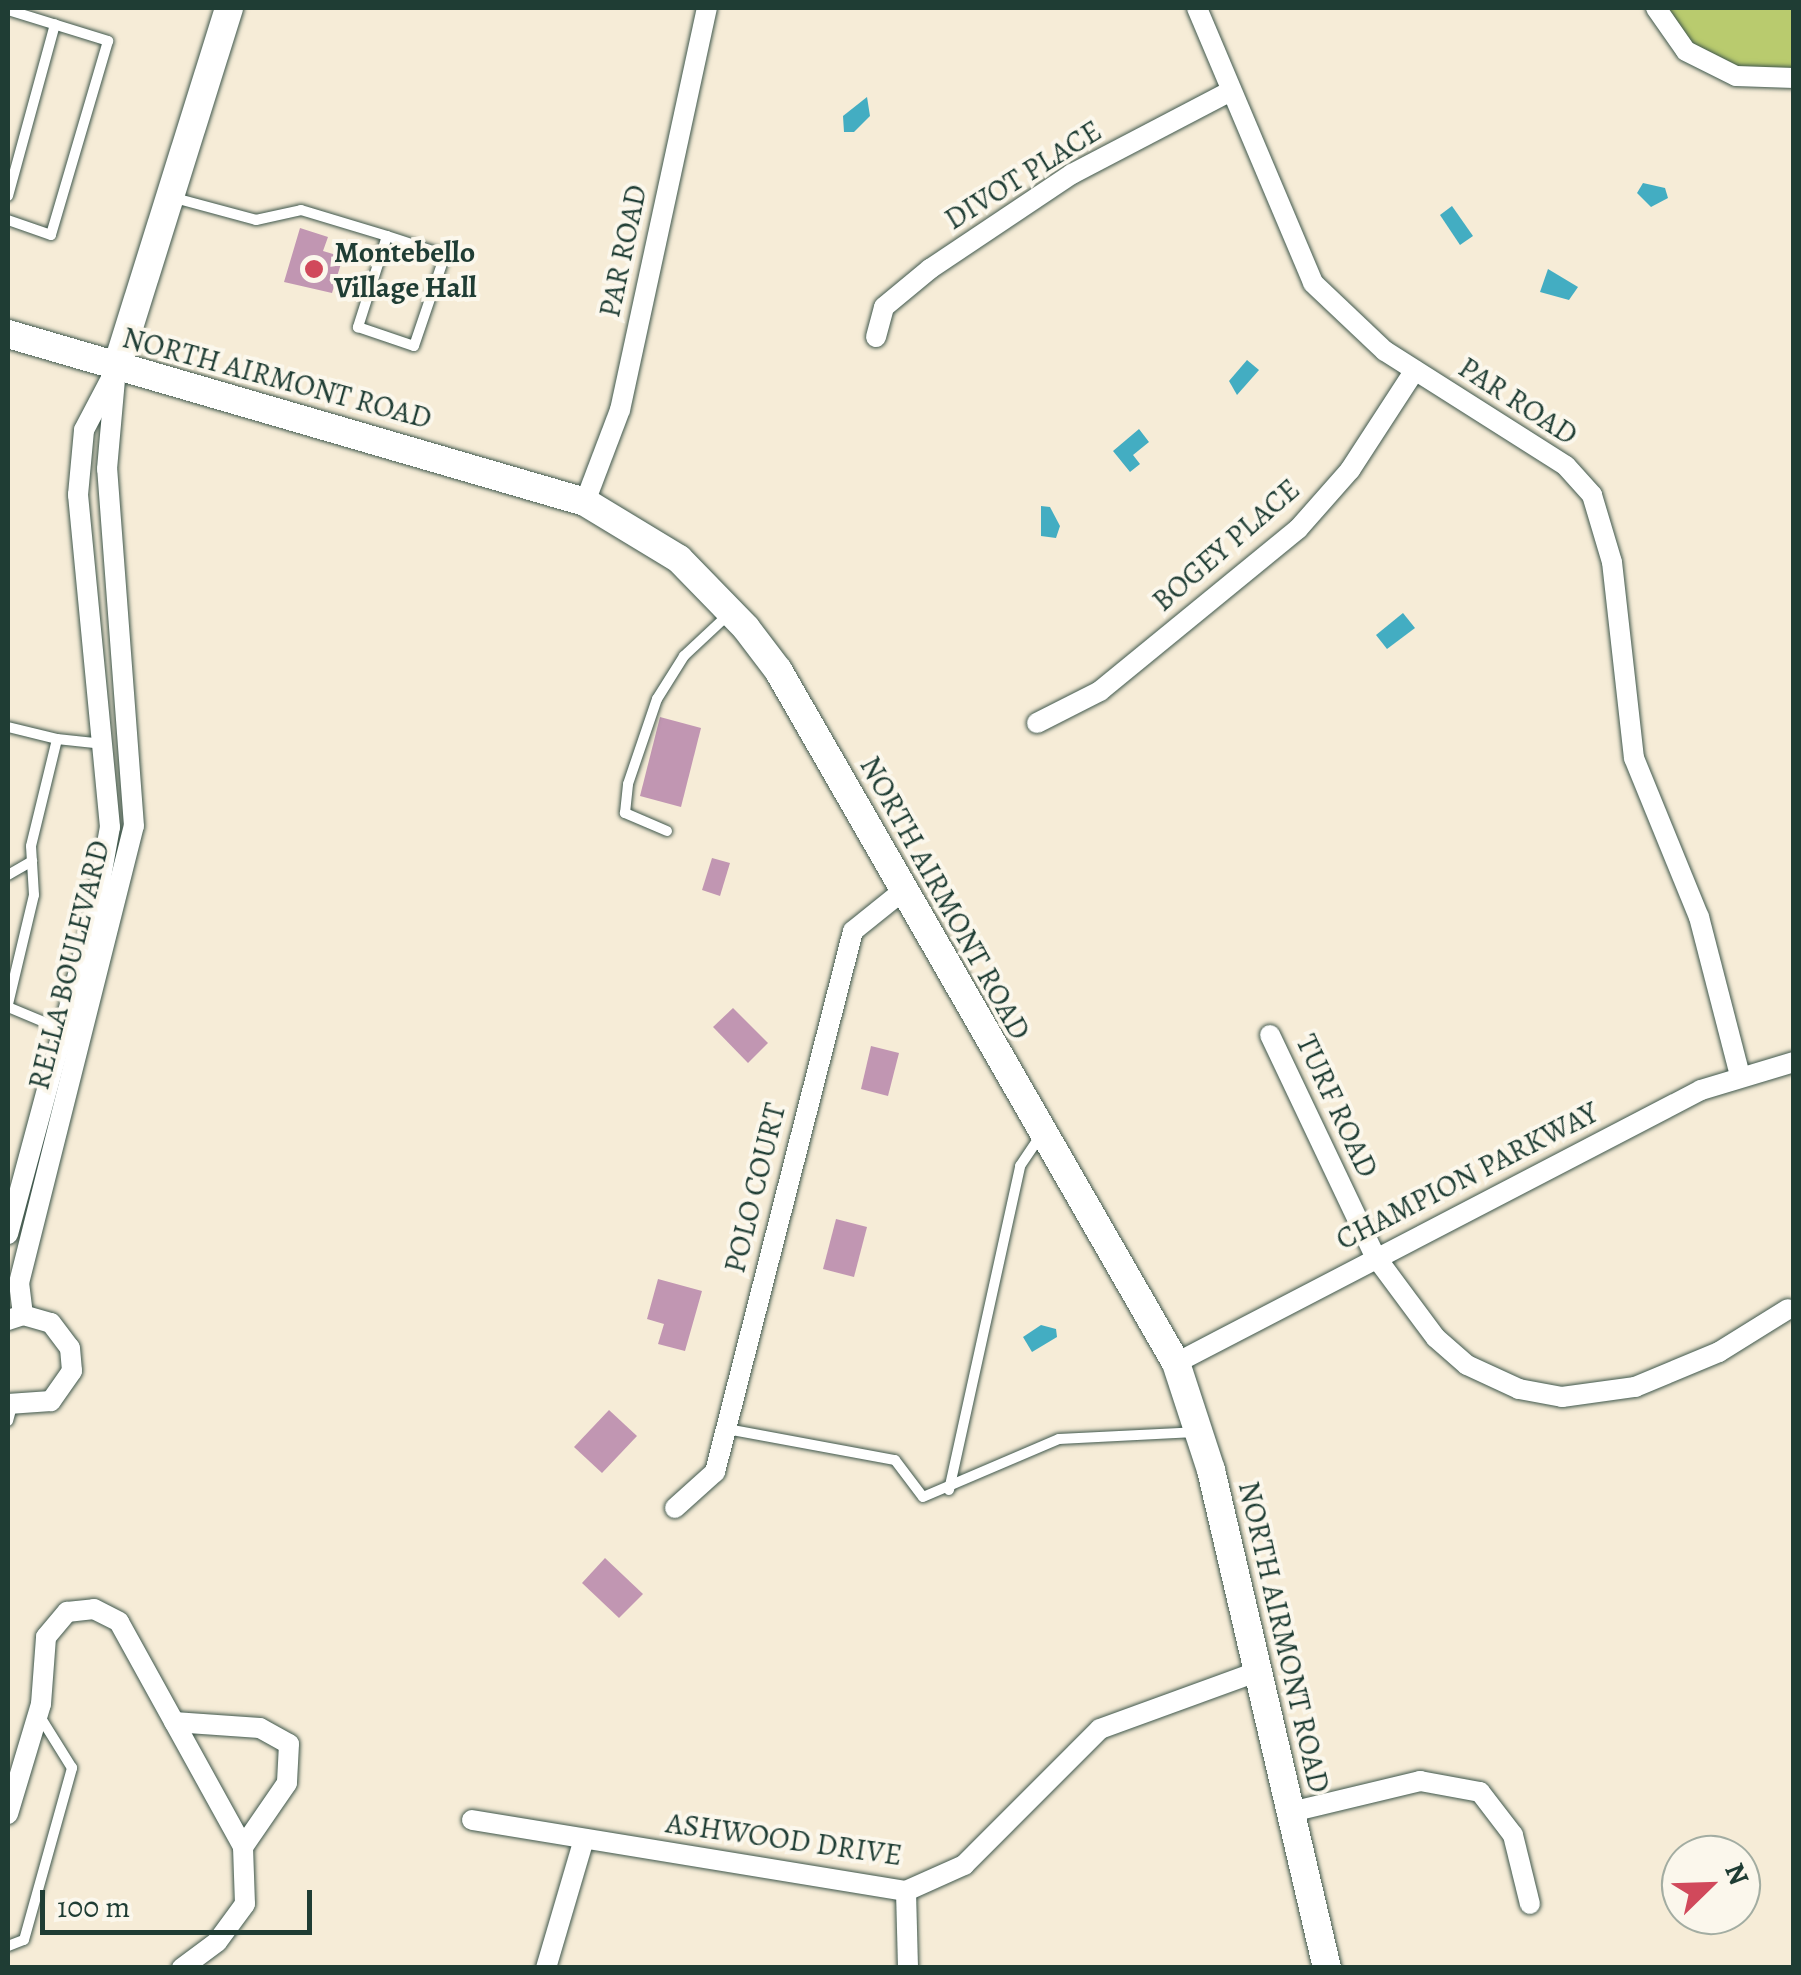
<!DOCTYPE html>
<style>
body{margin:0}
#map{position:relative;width:1801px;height:1975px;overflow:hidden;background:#f6ecd7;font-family:Alegreya,serif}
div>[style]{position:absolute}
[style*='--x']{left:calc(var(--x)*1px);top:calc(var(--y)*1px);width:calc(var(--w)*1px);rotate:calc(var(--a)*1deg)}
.green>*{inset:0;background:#b9cb6e}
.water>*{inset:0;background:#43adc2}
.building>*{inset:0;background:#c196b2}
.roads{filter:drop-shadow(0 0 2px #3f574c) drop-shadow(0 0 2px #3f574c)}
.lane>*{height:10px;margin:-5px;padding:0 5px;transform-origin:5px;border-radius:5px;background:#fff}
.street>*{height:20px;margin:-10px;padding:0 10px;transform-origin:10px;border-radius:10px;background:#fff}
.secondary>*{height:28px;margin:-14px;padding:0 14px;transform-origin:14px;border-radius:14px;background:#fff}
.dots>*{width:28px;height:28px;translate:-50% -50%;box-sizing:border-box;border:5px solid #fbf7ec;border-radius:50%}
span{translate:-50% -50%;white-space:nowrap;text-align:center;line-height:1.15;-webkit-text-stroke:8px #fbf7ec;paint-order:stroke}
.street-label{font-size:30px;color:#1f3d34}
.poi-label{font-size:30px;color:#1f3d34;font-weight:700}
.left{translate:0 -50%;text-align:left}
.frame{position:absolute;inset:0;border:10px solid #1f3d34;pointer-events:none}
.north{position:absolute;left:1661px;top:1835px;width:100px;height:100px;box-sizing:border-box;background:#fbf7ec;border:2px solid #a3ada2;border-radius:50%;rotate:67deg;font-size:28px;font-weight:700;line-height:40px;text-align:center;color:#1f3d34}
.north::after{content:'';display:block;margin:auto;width:35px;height:45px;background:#d1495b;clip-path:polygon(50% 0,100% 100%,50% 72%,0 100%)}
.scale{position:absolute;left:40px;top:1890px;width:272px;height:45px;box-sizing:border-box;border:5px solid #1f3d34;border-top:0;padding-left:12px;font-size:30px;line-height:35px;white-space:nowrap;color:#1f3d34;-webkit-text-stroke:8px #fbf7ec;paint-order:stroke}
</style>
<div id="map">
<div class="green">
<div style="clip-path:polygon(1656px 8px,1793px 8px,1793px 76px,1736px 76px,1686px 51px)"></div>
</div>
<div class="water">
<div style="clip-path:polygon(867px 97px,870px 116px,854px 132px,844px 132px,843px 116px)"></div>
<div style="clip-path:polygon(1643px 183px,1665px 188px,1668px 198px,1651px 207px,1637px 193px)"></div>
<div style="clip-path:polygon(1452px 206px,1473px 236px,1460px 245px,1440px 215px)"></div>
<div style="clip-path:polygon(1548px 269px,1578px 287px,1569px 300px,1540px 292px)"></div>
<div style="clip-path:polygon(1247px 360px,1259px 370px,1237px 395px,1229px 381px)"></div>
<div style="clip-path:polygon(1139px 429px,1149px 442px,1133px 455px,1140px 464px,1130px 472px,1113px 451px)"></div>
<div style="clip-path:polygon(1041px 506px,1050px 507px,1060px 526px,1056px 538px,1041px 536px)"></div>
<div style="clip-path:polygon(1403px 613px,1415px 628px,1387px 649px,1376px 635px)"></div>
<div style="clip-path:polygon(1041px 1325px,1056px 1329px,1057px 1337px,1032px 1352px,1023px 1337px)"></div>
</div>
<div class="building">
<div style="clip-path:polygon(300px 228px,328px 237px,323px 251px,343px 257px,332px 293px,284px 282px)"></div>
<div style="clip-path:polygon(660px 717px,701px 728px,681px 807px,640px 796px)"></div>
<div style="clip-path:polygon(712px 858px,730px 863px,720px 896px,702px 890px)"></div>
<div style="clip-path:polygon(733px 1008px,768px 1043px,748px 1063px,713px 1027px)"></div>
<div style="clip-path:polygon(871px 1046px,899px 1053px,888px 1096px,861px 1089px)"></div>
<div style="clip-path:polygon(836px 1219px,867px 1227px,854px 1277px,823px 1269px)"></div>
<div style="clip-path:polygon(658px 1279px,702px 1291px,685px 1351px,658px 1344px,664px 1324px,647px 1319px)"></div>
<div style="clip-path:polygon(609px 1410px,637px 1436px,602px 1473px,574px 1447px)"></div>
<div style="clip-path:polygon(605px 1558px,643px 1594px,619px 1618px,582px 1583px)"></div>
</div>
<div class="roads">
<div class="lane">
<div style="--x:8;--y:10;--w:105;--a:17.2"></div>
<div style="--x:108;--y:41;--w:202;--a:106.4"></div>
<div style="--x:51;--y:235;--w:46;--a:-160.8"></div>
<div style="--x:8;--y:196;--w:178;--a:-74.7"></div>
<div style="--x:171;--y:197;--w:88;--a:15.1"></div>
<div style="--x:256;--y:220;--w:46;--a:-12.5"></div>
<div style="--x:301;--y:210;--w:90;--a:16.8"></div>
<div style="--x:387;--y:236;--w:96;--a:107.7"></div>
<div style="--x:358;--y:327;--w:59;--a:18.7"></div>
<div style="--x:414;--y:346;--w:96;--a:-71.2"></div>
<div style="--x:445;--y:255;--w:61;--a:-161.9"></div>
<div style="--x:8;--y:727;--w:50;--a:13.8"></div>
<div style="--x:667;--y:831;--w:46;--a:-156.8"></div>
<div style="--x:625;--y:813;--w:29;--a:-84"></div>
<div style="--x:628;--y:784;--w:90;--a:-71.2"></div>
<div style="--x:657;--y:699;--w:51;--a:-57.9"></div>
<div style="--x:684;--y:656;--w:64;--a:-43.1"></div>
<div style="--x:8;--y:875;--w:28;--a:-30"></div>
<div style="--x:8;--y:1004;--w:112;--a:-76.6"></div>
<div style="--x:34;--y:895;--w:49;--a:-93.5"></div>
<div style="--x:31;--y:846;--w:110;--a:-76.3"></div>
<div style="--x:57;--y:739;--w:47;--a:6.1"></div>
<div style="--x:8;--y:1007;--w:60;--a:22.7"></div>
<div style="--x:8;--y:1421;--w:16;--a:-75"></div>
<div style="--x:727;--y:1429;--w:171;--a:10.5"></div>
<div style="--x:895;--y:1460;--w:46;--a:52.9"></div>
<div style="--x:923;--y:1497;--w:148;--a:-23.1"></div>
<div style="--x:1059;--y:1439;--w:136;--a:-2.9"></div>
<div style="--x:949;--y:1490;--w:332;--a:-77.6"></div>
<div style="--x:1020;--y:1166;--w:36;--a:-56"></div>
<div style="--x:8;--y:1946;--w:17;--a:-21"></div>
<div style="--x:24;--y:1940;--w:179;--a:-74.4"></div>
<div style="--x:72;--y:1768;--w:62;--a:-121.9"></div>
</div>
<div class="street">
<div style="--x:1197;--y:8;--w:298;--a:67.1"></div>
<div style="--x:1313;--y:283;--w:99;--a:43.4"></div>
<div style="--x:1385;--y:351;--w:214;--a:32.4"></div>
<div style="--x:1566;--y:466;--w:39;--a:48"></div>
<div style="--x:1592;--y:495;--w:70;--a:73.4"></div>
<div style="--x:1612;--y:562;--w:197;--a:83.6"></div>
<div style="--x:1634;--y:758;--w:172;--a:67.8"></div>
<div style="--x:1699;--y:917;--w:164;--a:75.5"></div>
<div style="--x:1656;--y:8;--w:52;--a:55.1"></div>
<div style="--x:1686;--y:51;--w:56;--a:26.6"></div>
<div style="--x:1736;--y:76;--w:58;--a:2"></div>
<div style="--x:876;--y:337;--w:31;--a:-75"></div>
<div style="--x:884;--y:307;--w:60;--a:-39.6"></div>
<div style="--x:930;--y:269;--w:171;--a:-33.8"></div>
<div style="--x:1072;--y:174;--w:177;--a:-27.6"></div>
<div style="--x:585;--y:502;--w:98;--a:-69.2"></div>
<div style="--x:620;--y:410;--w:411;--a:-77.8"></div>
<div style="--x:1037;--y:723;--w:71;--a:-26.9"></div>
<div style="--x:1100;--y:691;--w:256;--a:-39.3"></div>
<div style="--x:1298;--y:529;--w:79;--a:-48.6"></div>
<div style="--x:1350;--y:470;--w:119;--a:-57"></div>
<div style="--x:1270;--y:1035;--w:245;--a:64.6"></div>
<div style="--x:1375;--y:1256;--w:102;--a:53.4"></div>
<div style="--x:1436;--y:1338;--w:41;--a:41.1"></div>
<div style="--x:1467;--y:1365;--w:57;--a:24.8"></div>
<div style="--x:1519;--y:1389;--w:44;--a:10.5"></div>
<div style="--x:1562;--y:1397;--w:74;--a:-7.8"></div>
<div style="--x:1635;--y:1387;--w:91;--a:-22.6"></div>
<div style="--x:1719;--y:1352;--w:81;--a:-31.9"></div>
<div style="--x:8;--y:1234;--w:335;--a:-74.9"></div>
<div style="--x:95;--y:911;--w:85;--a:-79.9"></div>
<div style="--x:110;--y:827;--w:334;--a:-95.5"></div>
<div style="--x:78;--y:495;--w:65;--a:-84.7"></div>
<div style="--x:84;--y:430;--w:67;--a:-62.3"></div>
<div style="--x:23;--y:1315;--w:32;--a:-97"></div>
<div style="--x:19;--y:1283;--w:471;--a:-75.9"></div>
<div style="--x:134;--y:826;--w:358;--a:-94.3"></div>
<div style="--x:107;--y:469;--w:100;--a:-84.9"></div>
<div style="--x:8;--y:1320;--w:16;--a:-18"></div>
<div style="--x:23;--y:1315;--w:29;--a:16"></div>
<div style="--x:51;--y:1323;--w:31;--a:53"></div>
<div style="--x:70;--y:1348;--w:23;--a:85"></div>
<div style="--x:72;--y:1371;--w:37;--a:125"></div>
<div style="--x:51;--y:1401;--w:43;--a:176"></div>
<div style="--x:1176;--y:1363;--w:592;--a:-27.47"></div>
<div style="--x:1701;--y:1090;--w:97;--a:-16.8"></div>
<div style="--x:675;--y:1508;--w:54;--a:-42"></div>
<div style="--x:715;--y:1472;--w:558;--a:-75.69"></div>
<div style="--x:853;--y:931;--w:65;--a:-38.8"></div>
<div style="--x:174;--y:1722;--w:86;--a:4"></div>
<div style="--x:260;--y:1728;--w:33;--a:29"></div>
<div style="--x:289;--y:1744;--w:39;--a:93"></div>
<div style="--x:287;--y:1783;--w:78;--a:124.5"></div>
<div style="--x:1291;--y:1812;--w:133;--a:-13.5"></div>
<div style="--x:1420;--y:1781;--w:61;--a:10.4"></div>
<div style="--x:1480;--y:1792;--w:54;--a:52.5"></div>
<div style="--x:1513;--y:1835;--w:71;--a:76.2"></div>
<div style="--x:8;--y:1814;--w:115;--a:-73.3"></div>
<div style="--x:41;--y:1704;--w:67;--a:-85.7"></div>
<div style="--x:46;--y:1637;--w:33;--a:-50"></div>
<div style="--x:67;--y:1612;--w:27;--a:-6"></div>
<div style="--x:94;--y:1609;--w:28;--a:27"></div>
<div style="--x:119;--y:1622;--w:257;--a:61.1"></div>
<div style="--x:243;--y:1847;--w:57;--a:88"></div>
<div style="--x:245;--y:1904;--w:47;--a:126.4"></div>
<div style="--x:217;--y:1942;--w:44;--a:143.4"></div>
<div style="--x:472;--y:1820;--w:440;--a:9.3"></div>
<div style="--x:906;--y:1891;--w:64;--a:-24.1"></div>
<div style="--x:964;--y:1865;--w:192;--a:-45"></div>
<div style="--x:1100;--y:1729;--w:167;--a:-20"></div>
<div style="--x:906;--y:1891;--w:77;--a:88.5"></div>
<div style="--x:546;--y:1968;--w:134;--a:-73.6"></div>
</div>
<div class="secondary">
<div style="--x:8;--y:334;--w:601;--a:16.23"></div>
<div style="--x:585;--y:502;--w:110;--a:31.2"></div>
<div style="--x:679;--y:559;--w:96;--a:45.8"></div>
<div style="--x:746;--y:628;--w:53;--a:52.7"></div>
<div style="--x:778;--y:670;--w:799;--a:60.13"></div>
<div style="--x:1176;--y:1363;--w:113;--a:71.9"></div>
<div style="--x:1211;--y:1470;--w:511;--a:76.89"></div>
<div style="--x:116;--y:369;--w:378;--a:-72.6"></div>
</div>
</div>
<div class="dots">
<div style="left:314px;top:269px;background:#d1495b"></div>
</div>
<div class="street-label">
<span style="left:1023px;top:175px;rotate:-32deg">DIVOT PLACE</span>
<span style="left:623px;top:251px;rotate:-78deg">PAR ROAD</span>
<span style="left:277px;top:378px;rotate:15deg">NORTH AIRMONT ROAD</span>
<span style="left:1518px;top:401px;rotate:33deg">PAR ROAD</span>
<span style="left:1226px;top:545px;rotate:-41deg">BOGEY PLACE</span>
<span style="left:945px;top:898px;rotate:61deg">NORTH AIRMONT ROAD</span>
<span style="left:69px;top:965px;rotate:-76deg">RELLA BOULEVARD</span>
<span style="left:1337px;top:1106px;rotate:65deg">TURF ROAD</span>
<span style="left:1467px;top:1176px;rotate:-27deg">CHAMPION PARKWAY</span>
<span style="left:755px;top:1188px;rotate:-76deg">POLO COURT</span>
<span style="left:1284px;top:1637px;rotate:77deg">NORTH AIRMONT ROAD</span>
<span style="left:784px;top:1839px;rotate:8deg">ASHWOOD DRIVE</span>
</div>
<div class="poi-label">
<span class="left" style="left:334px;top:269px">Montebello<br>Village Hall</span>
</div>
<div class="frame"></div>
<div class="north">N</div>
<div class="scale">100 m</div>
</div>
